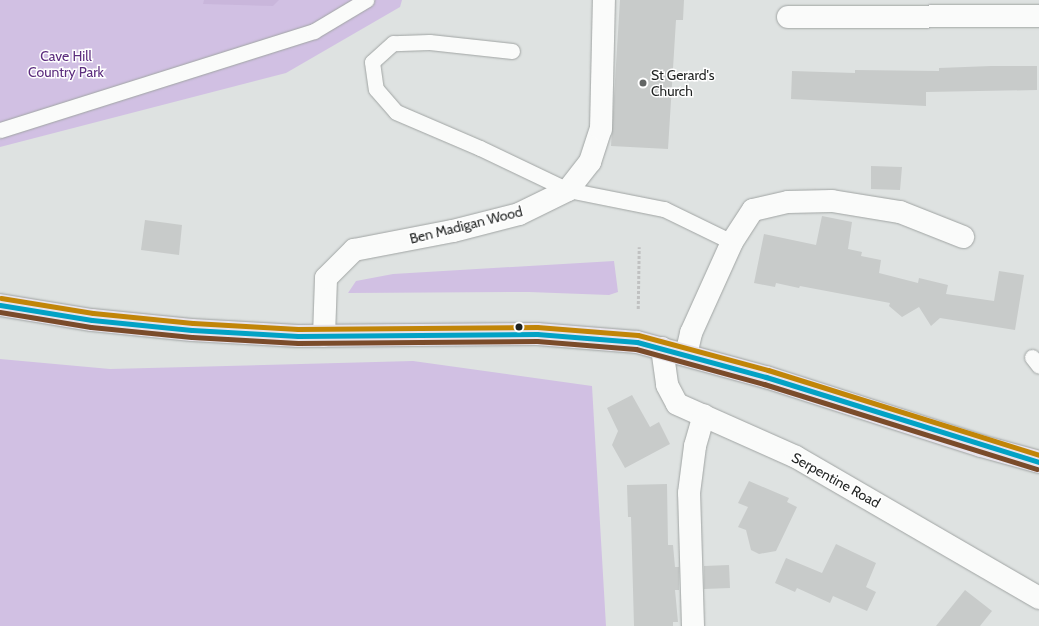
<!DOCTYPE html>
<style>
body{margin:0}
#map{position:relative;width:1039px;height:626px;overflow:hidden;background:#dee2e1;font-family:Cabin,sans-serif}
div>[style]{position:absolute}
[style*='--x']{left:calc(var(--x)*1px);top:calc(var(--y)*1px);width:calc(var(--w)*1px);rotate:calc(var(--a)*1deg)}
.green>*{inset:0;background:#d1c0e3}
.forest>*{inset:0;background:#c9b6db}
.building>*{inset:0;background:#c8cbca}
.path>*{height:2.5px;margin-top:-1.25px;transform-origin:0;background:repeating-linear-gradient(90deg,#c0c1c1 0 3px,transparent 0 5px)}
.roads{filter:drop-shadow(0 0 1px #a0a4a3) drop-shadow(0 0 1px #a0a4a3)}
.lane>*{height:15px;margin:-7.5px;padding:0 7.5px;transform-origin:7.5px;border-radius:7.5px;background:#fafbfa}
.street>*{height:22px;margin:-11px;padding:0 11px;transform-origin:11px;border-radius:11px;background:#fafbfa}
.primary>*{height:22px;margin:-11px;padding:0 11px;transform-origin:11px;border-radius:11px;background:#e7e3eb}
.bus-1>*{height:5px;margin:-2.5px;padding:0 2.5px;transform-origin:2.5px;border-radius:2.5px;background:#02a2c5}
.bus-2>*{height:5px;margin:-2.5px;padding:0 2.5px;transform-origin:2.5px;border-radius:2.5px;background:#7a4b2a}
.bus-3>*{height:5px;margin:-2.5px;padding:0 2.5px;transform-origin:2.5px;border-radius:2.5px;background:#c18508}
.dots>*{width:11px;height:11px;translate:-50% -50%;box-sizing:border-box;border:2px solid #fff;border-radius:50%}
span{translate:-50% -50%;white-space:nowrap;text-align:center;line-height:1.15;-webkit-text-stroke:3px #fff;paint-order:stroke}
.park-label{font-size:14px;color:#5c2d7e}
.poi-label{font-size:14px;color:#1f2221}
.left{translate:0 -50%;text-align:left}
.street-label{font-size:14px;color:#1f2221}
</style>
<div id="map">
<div class="green">
<div style="clip-path:polygon(0 0,402px 0,400px 7px,286px 73px,0 147px)"></div>
<div style="clip-path:polygon(614px 261px,618px 292px,609px 295px,529px 292px,348px 293px,356px 281px,393px 274px)"></div>
<div style="clip-path:polygon(0 359px,110px 369px,413px 361px,592px 386px,606px 626px,0 626px)"></div>
</div>
<div class="forest">
<div style="clip-path:polygon(204px 0,279px 0,273px 6px,203px 4px)"></div>
</div>
<div class="building">
<div style="clip-path:polygon(620px 0,684px 0,683px 20px,676px 20px,668px 149px,611px 146px)"></div>
<div style="clip-path:polygon(991px 66px,1037px 66px,1037px 90px,926px 92px,926px 106px,791px 99px,792px 71px,855px 73px,855px 70px,939px 71px,939px 68px)"></div>
<div style="clip-path:polygon(871px 166px,902px 167px,900px 190px,871px 189px)"></div>
<div style="clip-path:polygon(822px 216px,852px 222px,848px 249px,862px 252px,861px 256px,881px 260px,879px 273px,918px 283px,919px 278px,948px 285px,946px 294px,994px 301px,999px 271px,1024px 275px,1015px 330px,940px 318px,931px 326px,919px 307px,902px 317px,889px 306px,890px 303px,800px 286px,799px 288px,776px 283px,775px 287px,754px 283px,764px 234px,816px 245px)"></div>
<div style="clip-path:polygon(145px 220px,182px 225px,179px 255px,141px 250px)"></div>
<div style="clip-path:polygon(632px 395px,650px 427px,659px 422px,670px 444px,625px 468px,612px 445px,618px 431px,607px 408px)"></div>
<div style="clip-path:polygon(749px 481px,789px 498px,787px 502px,797px 507px,776px 551px,759px 554px,751px 550px,746px 530px,738px 527px,748px 507px,738px 503px)"></div>
<div style="clip-path:polygon(667px 484px,668px 545px,673px 545px,675px 567px,679px 567px,679px 590px,675px 590px,678px 622px,673px 622px,673px 626px,634px 626px,631px 517px,628px 517px,627px 485px)"></div>
<div style="clip-path:polygon(836px 544px,876px 563px,866px 587px,876px 592px,867px 611px,833px 596px,830px 603px,797px 588px,795px 592px,775px 583px,786px 558px,822px 573px)"></div>
<div style="clip-path:polygon(729px 565px,730px 588px,704px 589px,704px 566px)"></div>
<div style="clip-path:polygon(965px 590px,992px 611px,980px 626px,936px 626px)"></div>
</div>
<div class="path">
<div style="--x:638;--y:309;--w:62;--a:-89.1"></div>
</div>
<div class="roads">
<div class="lane">
<div style="--x:512;--y:51;--w:83;--a:-173.8"></div>
<div style="--x:429;--y:42;--w:36;--a:178"></div>
<div style="--x:393;--y:43;--w:28;--a:138"></div>
<div style="--x:372;--y:62;--w:27;--a:82"></div>
<div style="--x:376;--y:89;--w:30;--a:49"></div>
<div style="--x:396;--y:112;--w:91;--a:23.2"></div>
<div style="--x:480;--y:148;--w:98;--a:25.5"></div>
<div style="--x:568;--y:190;--w:98;--a:11.2"></div>
<div style="--x:664;--y:209;--w:76;--a:25.9"></div>
<div style="--x:0;--y:130;--w:329;--a:-17.5"></div>
<div style="--x:314;--y:31;--w:61;--a:-30.8"></div>
<div style="--x:1032;--y:357;--w:11;--a:52"></div>
</div>
<div class="street">
<div style="--x:788;--y:17;--w:251;--a:-0.2"></div>
<div style="--x:324;--y:336;--w:58;--a:-88"></div>
<div style="--x:326;--y:278;--w:40;--a:-45"></div>
<div style="--x:354;--y:250;--w:101;--a:-10.9"></div>
<div style="--x:453;--y:231;--w:68;--a:-14.4"></div>
<div style="--x:519;--y:214;--w:55;--a:-26.1"></div>
<div style="--x:568;--y:190;--w:36;--a:-52"></div>
<div style="--x:590;--y:162;--w:35;--a:-72"></div>
<div style="--x:601;--y:129;--w:129;--a:-88.7"></div>
<div style="--x:662;--y:348;--w:37;--a:82"></div>
<div style="--x:667;--y:385;--w:21;--a:62"></div>
<div style="--x:677;--y:404;--w:130;--a:24"></div>
<div style="--x:796;--y:457;--w:281;--a:30.1"></div>
<div style="--x:686;--y:355;--w:23;--a:-77"></div>
<div style="--x:691;--y:333;--w:100;--a:-65.7"></div>
<div style="--x:732;--y:242;--w:38;--a:-57"></div>
<div style="--x:753;--y:210;--w:36;--a:-13"></div>
<div style="--x:788;--y:202;--w:44;--a:-1.3"></div>
<div style="--x:832;--y:201;--w:69;--a:9.2"></div>
<div style="--x:900;--y:212;--w:68;--a:21.6"></div>
<div style="--x:693;--y:626;--w:133;--a:-91.7"></div>
<div style="--x:689;--y:493;--w:47;--a:-82.7"></div>
<div style="--x:695;--y:446;--w:32;--a:-74"></div>
</div>
<div class="primary">
<div style="--x:0;--y:305;--w:93;--a:9.3"></div>
<div style="--x:92;--y:320;--w:100;--a:5.7"></div>
<div style="--x:192;--y:330;--w:106;--a:3.2"></div>
<div style="--x:298;--y:336;--w:239;--a:-0.5"></div>
<div style="--x:537;--y:334;--w:100;--a:4.6"></div>
<div style="--x:637;--y:342;--w:134;--a:15.2"></div>
<div style="--x:766;--y:377;--w:226;--a:17.8"></div>
<div style="--x:981;--y:446;--w:60;--a:15.4"></div>
</div>
</div>
<div class="bus-1">
<div style="--x:0;--y:305;--w:93;--a:9.3"></div>
<div style="--x:92;--y:320;--w:100;--a:5.7"></div>
<div style="--x:192;--y:330;--w:106;--a:3.2"></div>
<div style="--x:298;--y:336;--w:239;--a:-0.5"></div>
<div style="--x:537;--y:334;--w:100;--a:4.6"></div>
<div style="--x:637;--y:342;--w:134;--a:15.2"></div>
<div style="--x:766;--y:377;--w:286;--a:17.3"></div>
</div>
<div class="bus-2">
<div style="--x:0;--y:312;--w:92;--a:9.4"></div>
<div style="--x:91;--y:327;--w:101;--a:5.7"></div>
<div style="--x:192;--y:337;--w:106;--a:3.2"></div>
<div style="--x:298;--y:343;--w:239;--a:-0.5"></div>
<div style="--x:537;--y:341;--w:99;--a:4.6"></div>
<div style="--x:636;--y:349;--w:133;--a:15.3"></div>
<div style="--x:764;--y:384;--w:286;--a:17.3"></div>
</div>
<div class="bus-3">
<div style="--x:1;--y:298;--w:93;--a:9.3"></div>
<div style="--x:93;--y:313;--w:100;--a:5.7"></div>
<div style="--x:193;--y:323;--w:105;--a:3.3"></div>
<div style="--x:298;--y:329;--w:239;--a:-0.5"></div>
<div style="--x:537;--y:327;--w:101;--a:4.5"></div>
<div style="--x:638;--y:335;--w:135;--a:15.1"></div>
<div style="--x:768;--y:370;--w:284;--a:17.4"></div>
</div>
<div class="dots">
<div style="left:643px;top:83px;background:#626564"></div>
<div style="left:519px;top:327px;background:#1f2221"></div>
</div>
<div class="park-label">
<span style="left:66px;top:64px">Cave Hill<br>Country Park</span>
</div>
<div class="poi-label">
<span class="left" style="left:651px;top:83px">St Gerard's<br>Church</span>
</div>
<div class="street-label">
<span style="left:466px;top:225px;rotate:-14deg">Ben Madigan Wood</span>
<span style="left:836px;top:480px;rotate:29deg">Serpentine Road</span>
</div>
</div>
